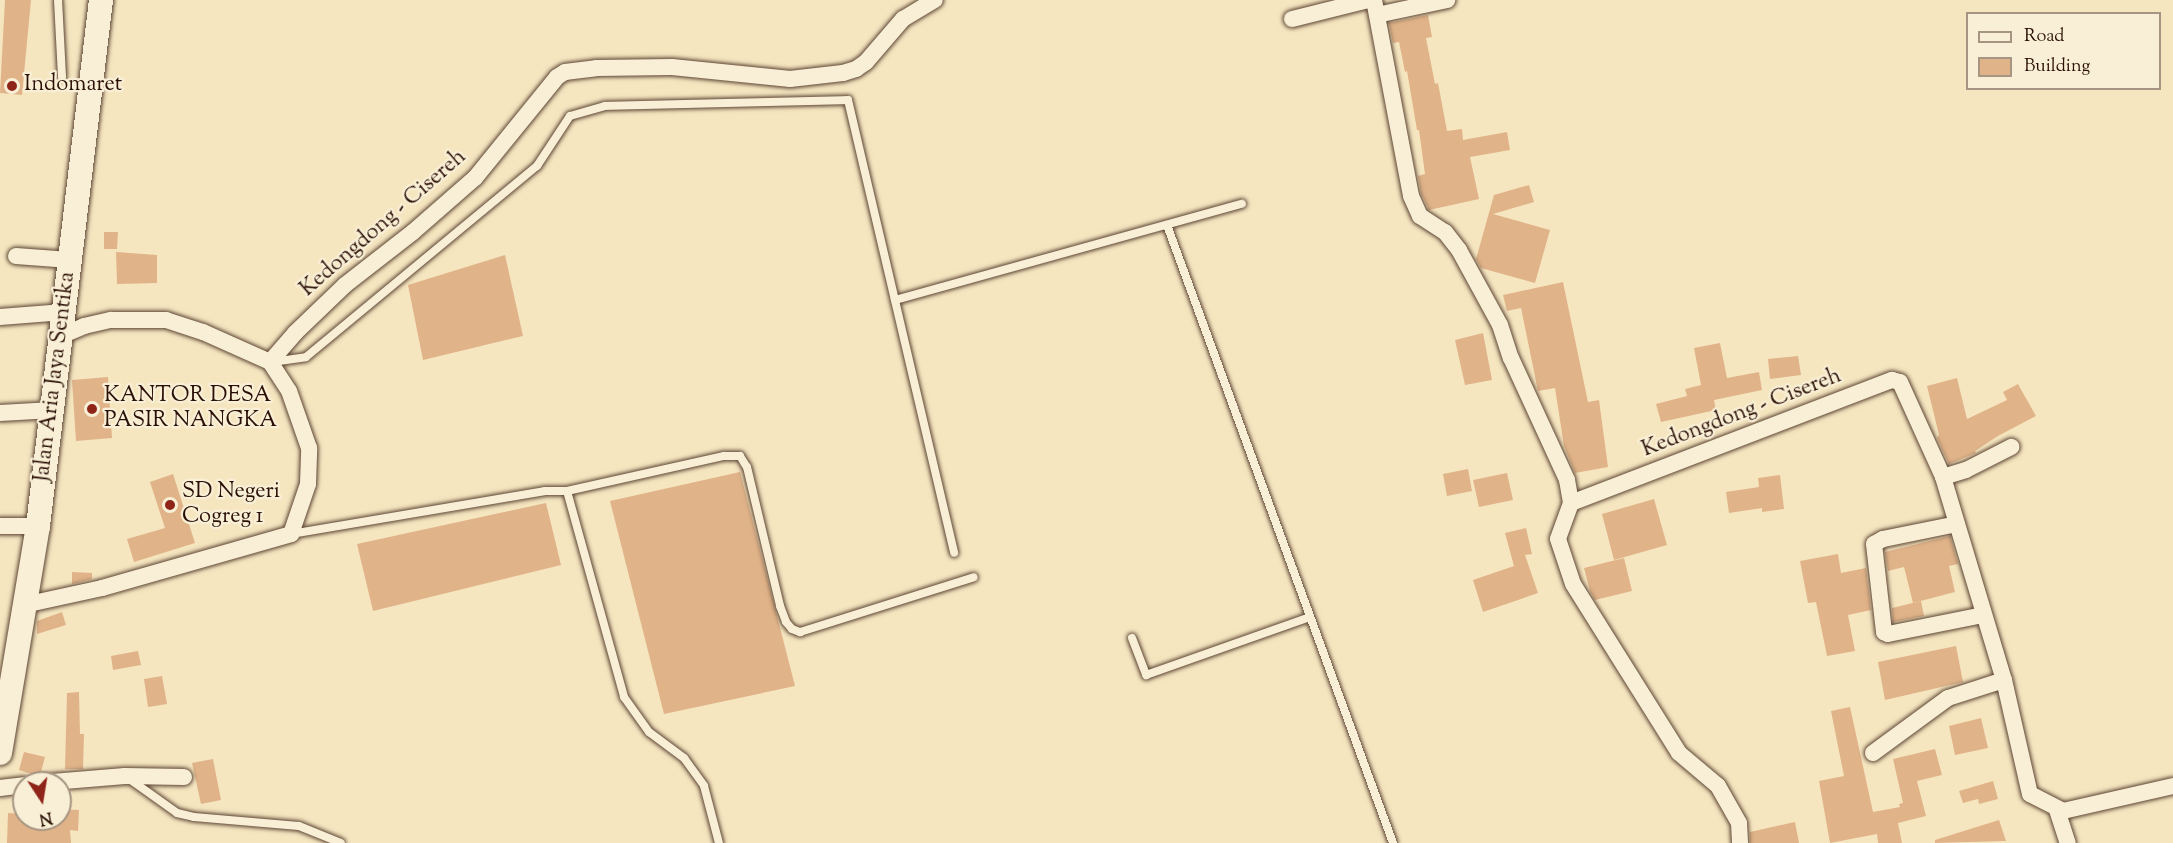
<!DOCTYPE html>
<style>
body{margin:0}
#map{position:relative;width:2173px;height:843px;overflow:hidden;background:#f6e6c0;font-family:"Sorts Mill Goudy",serif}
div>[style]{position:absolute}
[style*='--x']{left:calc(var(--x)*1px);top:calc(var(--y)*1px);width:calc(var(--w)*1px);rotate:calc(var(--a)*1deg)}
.building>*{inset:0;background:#e0b389}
.roads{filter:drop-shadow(0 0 2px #5d4534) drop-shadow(0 0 2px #5d4534)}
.lane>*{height:8px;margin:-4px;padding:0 4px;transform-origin:4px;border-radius:4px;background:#f9efd6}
.street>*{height:16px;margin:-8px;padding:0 8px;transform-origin:8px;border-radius:8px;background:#f9efd6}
.secondary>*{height:24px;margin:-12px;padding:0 12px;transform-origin:12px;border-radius:12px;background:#f9efd6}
.dots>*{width:16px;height:16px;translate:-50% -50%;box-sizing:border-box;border:3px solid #f9efd6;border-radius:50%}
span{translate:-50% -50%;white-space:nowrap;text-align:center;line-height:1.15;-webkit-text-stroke:4.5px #f9efd6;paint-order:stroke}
.poi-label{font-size:22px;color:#2a0f05}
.left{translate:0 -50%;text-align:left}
.street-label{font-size:22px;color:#2a0f05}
.legend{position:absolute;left:1966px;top:12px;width:195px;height:78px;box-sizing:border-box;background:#f9efd6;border:2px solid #a69582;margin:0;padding:8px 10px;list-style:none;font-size:18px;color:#2a0f05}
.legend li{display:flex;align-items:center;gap:12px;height:30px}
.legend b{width:30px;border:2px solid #a69582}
.north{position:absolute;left:12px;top:771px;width:60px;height:60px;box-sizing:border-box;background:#f9efd6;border:2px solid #a69582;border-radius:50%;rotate:168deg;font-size:16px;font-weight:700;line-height:24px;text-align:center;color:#2a0f05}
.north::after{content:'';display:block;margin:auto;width:21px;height:27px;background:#8f2418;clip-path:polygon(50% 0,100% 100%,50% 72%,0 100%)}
</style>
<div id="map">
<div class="building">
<div style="clip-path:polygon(5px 0,31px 0,22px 95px,0 93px)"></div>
<div style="clip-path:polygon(1428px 15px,1432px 37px,1426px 38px,1435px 84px,1438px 83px,1447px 131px,1462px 129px,1463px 140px,1507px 132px,1510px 150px,1470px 157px,1479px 199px,1429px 210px,1421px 193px,1418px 176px,1425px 174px,1419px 130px,1417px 130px,1407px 71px,1405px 72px,1399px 42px,1393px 43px,1389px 23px)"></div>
<div style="clip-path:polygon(1529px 185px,1534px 202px,1493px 214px,1550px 230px,1535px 283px,1481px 268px,1476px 259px,1494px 195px)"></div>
<div style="clip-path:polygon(104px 232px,118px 232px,117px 249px,104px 249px)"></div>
<div style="clip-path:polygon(116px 252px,157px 255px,157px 283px,117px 284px)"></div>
<div style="clip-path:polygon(505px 255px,523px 336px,423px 360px,408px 285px)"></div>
<div style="clip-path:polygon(1563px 282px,1588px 402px,1599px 400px,1608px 467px,1575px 473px,1564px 446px,1555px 388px,1538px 391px,1521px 308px,1507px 311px,1503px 295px)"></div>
<div style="clip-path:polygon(1483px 333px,1492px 380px,1465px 385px,1455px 340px)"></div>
<div style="clip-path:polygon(1720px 343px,1727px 378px,1759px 372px,1762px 390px,1714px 400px,1716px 410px,1661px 422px,1656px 404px,1687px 396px,1685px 389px,1701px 385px,1694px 348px)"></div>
<div style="clip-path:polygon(1798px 356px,1801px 375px,1770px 379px,1768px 359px)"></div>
<div style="clip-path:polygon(108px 377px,112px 438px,76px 441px,72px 380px)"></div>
<div style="clip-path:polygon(1957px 378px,1967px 419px,2007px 400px,2003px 392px,2018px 384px,2036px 416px,1998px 436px,1975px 451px,1976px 453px,1949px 464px,1937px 438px,1939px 435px,1927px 386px)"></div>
<div style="clip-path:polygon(1468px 469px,1472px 491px,1447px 496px,1443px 474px)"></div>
<div style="clip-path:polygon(740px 472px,795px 686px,664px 714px,610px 501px)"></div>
<div style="clip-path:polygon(1507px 473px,1513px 500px,1479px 507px,1473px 480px)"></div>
<div style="clip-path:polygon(173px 474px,195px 543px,134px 562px,127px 539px,165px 528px,150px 482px)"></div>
<div style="clip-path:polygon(1780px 475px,1784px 509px,1762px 512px,1762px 508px,1729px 513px,1726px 492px,1759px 487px,1758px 478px)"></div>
<div style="clip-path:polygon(1654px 499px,1667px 545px,1614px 560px,1602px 514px)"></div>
<div style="clip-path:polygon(546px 503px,561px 565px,373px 611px,357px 544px)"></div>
<div style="clip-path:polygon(1526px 528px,1532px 554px,1525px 555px,1538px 593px,1483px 612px,1473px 580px,1514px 566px,1505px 533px)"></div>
<div style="clip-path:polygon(1950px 536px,1958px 564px,1949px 566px,1955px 592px,1913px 603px,1904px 567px,1888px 571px,1885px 552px)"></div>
<div style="clip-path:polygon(1838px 554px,1841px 573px,1866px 568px,1871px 610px,1848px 615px,1855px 651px,1827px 656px,1816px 602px,1808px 603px,1800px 561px)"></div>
<div style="clip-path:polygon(1624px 558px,1632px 591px,1595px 600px,1590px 591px,1584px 568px)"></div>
<div style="clip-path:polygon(72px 572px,92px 573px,92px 579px,72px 584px)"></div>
<div style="clip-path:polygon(1921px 601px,1924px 616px,1893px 622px,1892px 608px)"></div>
<div style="clip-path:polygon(62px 612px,66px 625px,37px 634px,37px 621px)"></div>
<div style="clip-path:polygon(1956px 646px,1963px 682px,1885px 700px,1878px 662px)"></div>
<div style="clip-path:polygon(138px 651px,141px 665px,113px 670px,111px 656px)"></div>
<div style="clip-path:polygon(162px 676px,167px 704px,148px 707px,144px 679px)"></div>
<div style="clip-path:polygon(79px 692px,80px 734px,84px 734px,83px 769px,65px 769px,67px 693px)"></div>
<div style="clip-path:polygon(1850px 707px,1873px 812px,1900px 807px,1899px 804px,1903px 803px,1893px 759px,1935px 749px,1942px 775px,1917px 781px,1926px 816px,1898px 823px,1902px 843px,1878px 843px,1877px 834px,1830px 843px,1819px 781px,1844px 776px,1831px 711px)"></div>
<div style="clip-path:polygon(1981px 718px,1988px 748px,1955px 755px,1949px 726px)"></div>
<div style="clip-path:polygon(24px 752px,45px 757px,41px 772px,34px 775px,19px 770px)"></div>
<div style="clip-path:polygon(213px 759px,221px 800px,201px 804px,192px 763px)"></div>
<div style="clip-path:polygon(1993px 781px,1998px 799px,1979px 804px,1978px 799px,1963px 803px,1959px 791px)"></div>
<div style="clip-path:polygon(60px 809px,79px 810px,78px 831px,70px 830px,71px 843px,7px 843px,8px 813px,24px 814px,24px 819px,60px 819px)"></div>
<div style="clip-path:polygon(1999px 820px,2006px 841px,1935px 843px,1935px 840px)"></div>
<div style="clip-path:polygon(1795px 822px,1799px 843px,1750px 843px,1750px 832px)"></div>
</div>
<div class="roads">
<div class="lane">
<div style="--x:58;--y:0;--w:77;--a:87"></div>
<div style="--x:1167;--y:225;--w:658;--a:69.91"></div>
<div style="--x:895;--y:300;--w:360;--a:-15.5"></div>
<div style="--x:272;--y:362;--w:34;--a:-8"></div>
<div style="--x:306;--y:357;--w:300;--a:-39.6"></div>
<div style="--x:537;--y:166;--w:60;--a:-56.6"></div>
<div style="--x:570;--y:116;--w:36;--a:-16"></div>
<div style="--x:605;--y:106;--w:243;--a:-1.4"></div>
<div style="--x:848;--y:100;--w:465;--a:76.8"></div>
<div style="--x:567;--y:491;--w:161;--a:-12.6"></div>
<div style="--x:724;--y:456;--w:16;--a:0"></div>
<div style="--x:740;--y:456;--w:13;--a:58"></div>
<div style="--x:747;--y:467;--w:143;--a:76.6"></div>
<div style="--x:780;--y:606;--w:17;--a:69"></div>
<div style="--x:786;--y:622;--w:9;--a:49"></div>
<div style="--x:792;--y:629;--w:9;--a:21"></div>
<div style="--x:800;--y:632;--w:182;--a:-17.5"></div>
<div style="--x:291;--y:534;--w:258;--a:-9.6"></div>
<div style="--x:545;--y:491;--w:22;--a:0"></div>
<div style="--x:567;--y:491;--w:214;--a:74.5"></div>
<div style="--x:624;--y:697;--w:43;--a:54.5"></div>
<div style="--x:649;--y:732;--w:44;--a:36.6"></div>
<div style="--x:684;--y:758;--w:34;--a:54"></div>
<div style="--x:704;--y:786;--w:59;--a:75.3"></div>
<div style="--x:1132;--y:638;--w:40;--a:69"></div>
<div style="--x:1146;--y:675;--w:174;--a:-19.5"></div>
<div style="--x:128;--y:778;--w:60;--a:35.5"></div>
<div style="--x:177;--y:813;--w:17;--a:13"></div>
<div style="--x:194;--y:817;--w:105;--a:4.9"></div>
<div style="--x:299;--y:826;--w:45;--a:22"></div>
</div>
<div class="street">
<div style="--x:1374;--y:0;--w:199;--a:79.3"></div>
<div style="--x:1411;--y:196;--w:22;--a:66"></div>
<div style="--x:1420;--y:216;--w:30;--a:33"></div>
<div style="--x:1445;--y:232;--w:23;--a:52"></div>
<div style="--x:1459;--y:250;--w:85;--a:61.3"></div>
<div style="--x:1500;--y:325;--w:35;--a:72"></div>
<div style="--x:1511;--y:358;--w:134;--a:65.3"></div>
<div style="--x:1567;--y:480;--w:23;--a:80"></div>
<div style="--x:1571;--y:503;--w:344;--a:-21"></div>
<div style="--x:1892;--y:380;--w:8;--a:14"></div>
<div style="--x:1900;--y:382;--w:104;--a:65.6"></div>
<div style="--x:1943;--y:477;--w:212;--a:73.3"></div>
<div style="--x:2004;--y:680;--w:117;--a:77.2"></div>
<div style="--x:2030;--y:794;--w:37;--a:27"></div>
<div style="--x:2063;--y:811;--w:113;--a:-12.8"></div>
<div style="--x:1377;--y:15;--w:72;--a:-12.1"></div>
<div style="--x:1292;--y:19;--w:78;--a:-14"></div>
<div style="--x:16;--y:256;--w:54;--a:4.2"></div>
<div style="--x:0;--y:317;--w:64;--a:-4.5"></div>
<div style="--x:61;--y:336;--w:25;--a:-23"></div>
<div style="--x:84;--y:326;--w:28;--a:-13"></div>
<div style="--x:111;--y:320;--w:55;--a:0"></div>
<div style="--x:166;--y:320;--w:39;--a:18"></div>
<div style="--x:203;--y:332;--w:73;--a:24.1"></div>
<div style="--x:0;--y:413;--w:53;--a:-3.2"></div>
<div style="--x:1943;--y:477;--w:24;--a:-17"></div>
<div style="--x:1966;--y:470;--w:51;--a:-27.1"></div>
<div style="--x:1571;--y:503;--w:38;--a:110"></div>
<div style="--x:1558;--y:539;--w:47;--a:71.6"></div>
<div style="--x:1573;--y:584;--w:199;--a:57.9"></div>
<div style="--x:1679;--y:753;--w:51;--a:40.2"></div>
<div style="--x:1718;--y:786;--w:43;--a:60.4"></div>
<div style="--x:1739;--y:823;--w:20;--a:87"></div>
<div style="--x:1957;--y:524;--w:76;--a:168.5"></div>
<div style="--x:1883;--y:539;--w:10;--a:151"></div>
<div style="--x:1874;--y:544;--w:89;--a:83.5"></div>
<div style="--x:1884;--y:632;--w:4;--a:27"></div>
<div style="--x:1888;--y:634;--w:97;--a:-11.3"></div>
<div style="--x:0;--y:526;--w:38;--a:0"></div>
<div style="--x:24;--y:605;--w:80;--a:-12.3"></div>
<div style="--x:102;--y:588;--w:197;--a:-15.9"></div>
<div style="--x:291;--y:534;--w:53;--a:-71.2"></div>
<div style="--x:308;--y:484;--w:36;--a:-88"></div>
<div style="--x:309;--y:448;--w:60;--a:-109.3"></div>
<div style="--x:289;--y:391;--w:35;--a:-123"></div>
<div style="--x:270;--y:362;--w:38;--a:-49"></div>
<div style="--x:295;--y:333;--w:69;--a:-43.8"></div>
<div style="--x:345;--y:285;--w:86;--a:-37.9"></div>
<div style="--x:413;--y:232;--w:82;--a:-41.1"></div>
<div style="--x:475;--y:178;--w:130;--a:-50.9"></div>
<div style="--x:557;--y:77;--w:9;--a:-32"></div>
<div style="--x:565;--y:72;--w:31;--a:-7"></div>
<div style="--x:596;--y:68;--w:76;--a:-0.8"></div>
<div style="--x:672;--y:67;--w:119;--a:5.8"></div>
<div style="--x:790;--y:79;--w:53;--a:-6.5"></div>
<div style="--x:843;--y:73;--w:14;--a:-17"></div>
<div style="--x:856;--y:69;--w:12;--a:-35"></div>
<div style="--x:866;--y:62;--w:57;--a:-49.3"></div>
<div style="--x:903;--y:19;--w:37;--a:-31"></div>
<div style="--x:1873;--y:753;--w:93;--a:-36.3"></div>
<div style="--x:1948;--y:698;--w:59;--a:-17.8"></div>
<div style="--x:40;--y:783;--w:85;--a:-4.7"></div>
<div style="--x:125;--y:776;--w:59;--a:1"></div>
<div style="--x:0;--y:788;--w:24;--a:-7"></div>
<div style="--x:2057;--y:810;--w:35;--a:72"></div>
</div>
<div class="secondary">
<div style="--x:0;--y:753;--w:230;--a:-80.5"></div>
<div style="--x:38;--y:526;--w:530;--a:-83.17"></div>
</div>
</div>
<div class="dots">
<div style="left:12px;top:86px;background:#8f2418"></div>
<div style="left:92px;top:409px;background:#8f2418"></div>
<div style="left:170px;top:505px;background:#8f2418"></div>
</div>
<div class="poi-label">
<span class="left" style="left:24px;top:86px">Indomaret</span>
<span class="left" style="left:104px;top:409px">KANTOR DESA<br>PASIR NANGKA</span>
<span class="left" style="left:182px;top:505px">SD Negeri<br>Cogreg 1</span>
</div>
<div class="street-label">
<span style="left:384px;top:224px;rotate:-41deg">Kedongdong - Cisereh</span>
<span style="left:56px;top:377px;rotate:-83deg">Jalan Aria Jaya Sentika</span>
<span style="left:1742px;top:414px;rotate:-21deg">Kedongdong - Cisereh</span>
</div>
<ul class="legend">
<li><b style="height:8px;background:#f9efd6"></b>Road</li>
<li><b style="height:16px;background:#e0b389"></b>Building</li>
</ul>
<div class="north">N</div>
</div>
